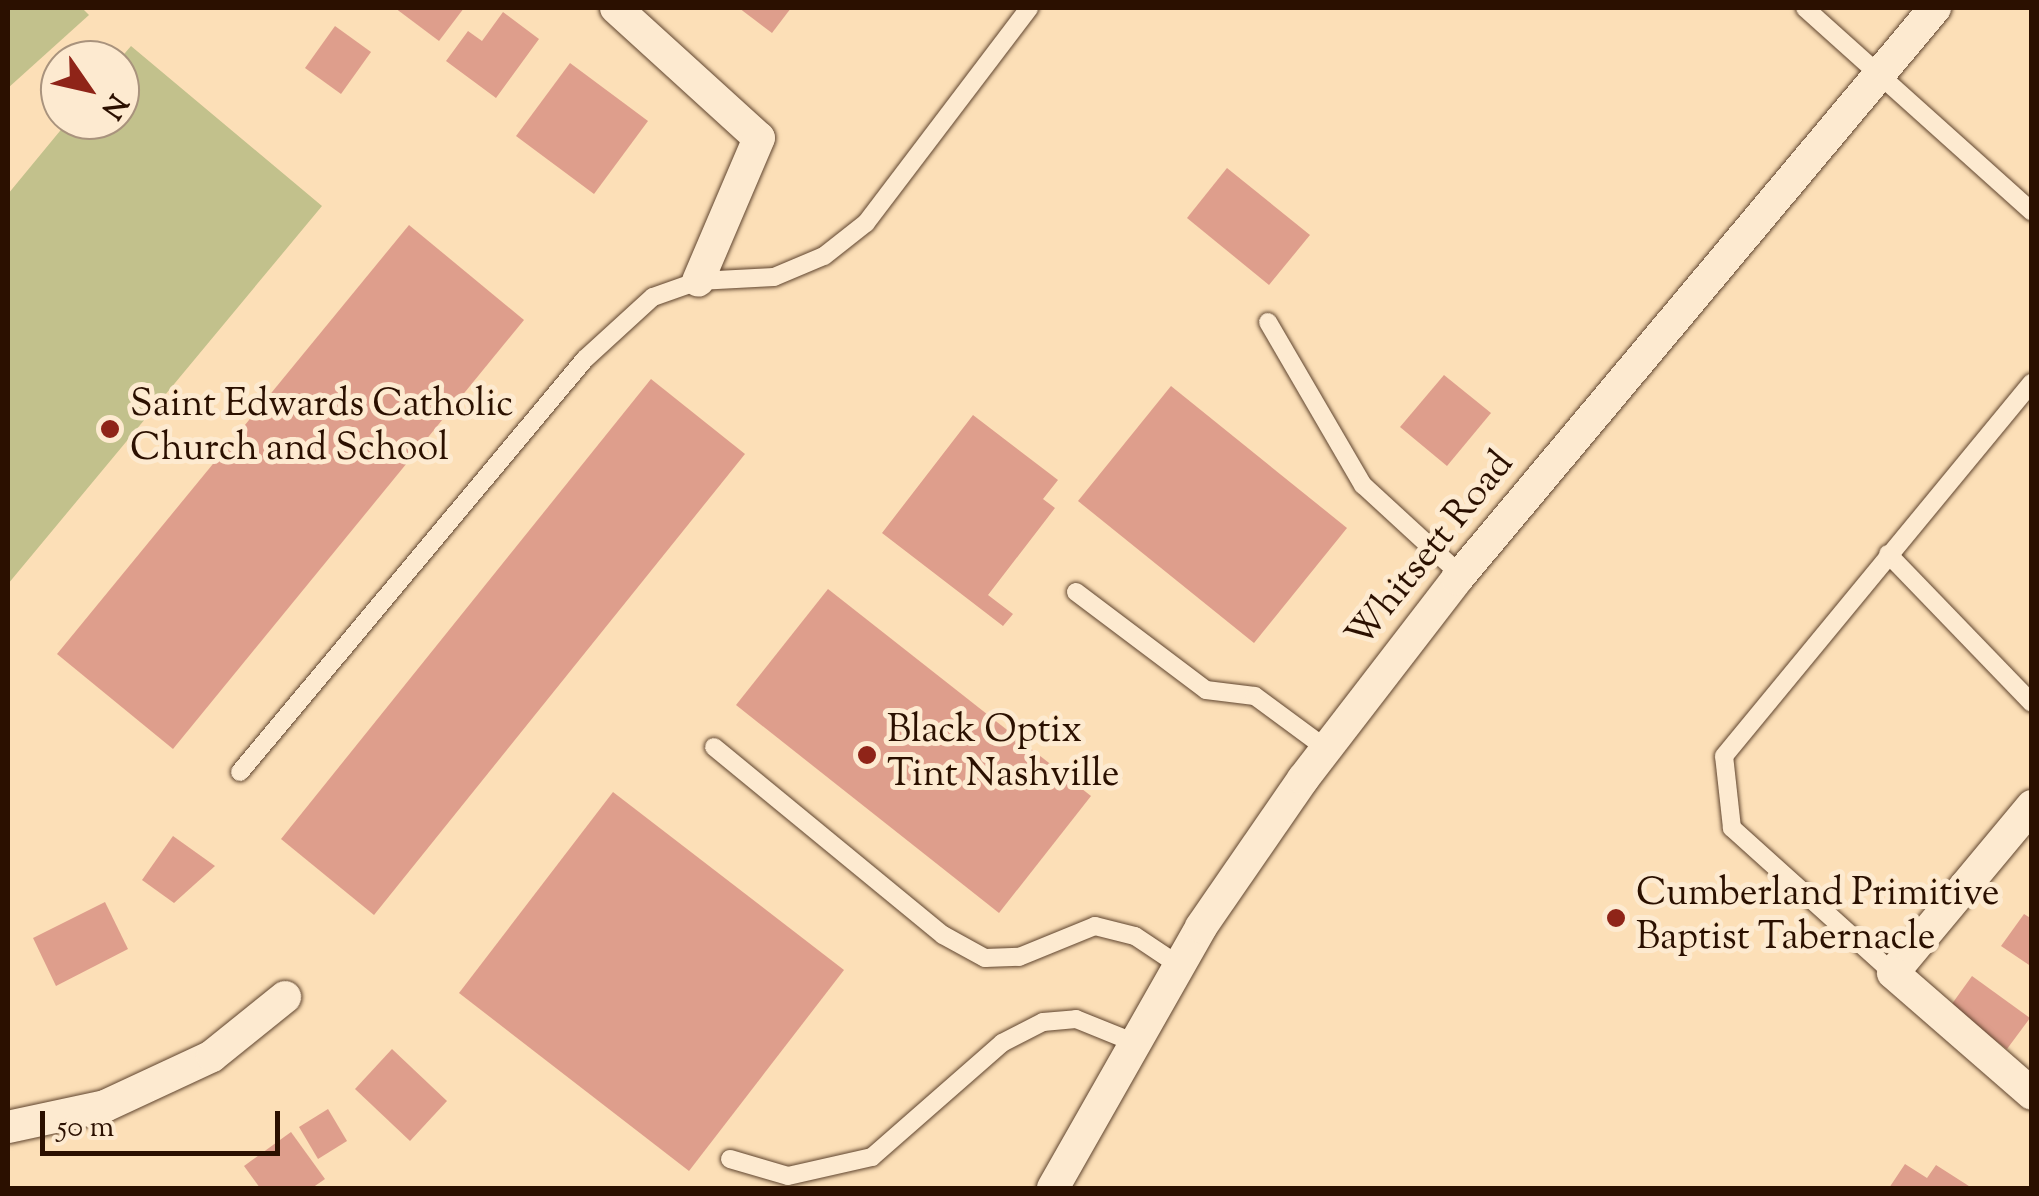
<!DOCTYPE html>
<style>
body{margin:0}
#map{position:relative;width:2039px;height:1196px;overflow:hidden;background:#fcdfb7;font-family:"Sorts Mill Goudy",serif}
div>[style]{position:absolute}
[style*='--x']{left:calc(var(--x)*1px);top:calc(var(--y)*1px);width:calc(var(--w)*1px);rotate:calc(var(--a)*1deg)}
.green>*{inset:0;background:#c2c18c}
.building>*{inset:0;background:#de9e8c}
.roads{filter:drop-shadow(0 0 2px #5f442e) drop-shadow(0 0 2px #5f442e)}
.lane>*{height:18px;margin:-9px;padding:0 9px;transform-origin:9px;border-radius:9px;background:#fdead0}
.street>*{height:32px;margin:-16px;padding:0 16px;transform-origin:16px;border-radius:16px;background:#fdead0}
.dots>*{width:28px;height:28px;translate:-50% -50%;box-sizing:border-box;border:5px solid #fdead0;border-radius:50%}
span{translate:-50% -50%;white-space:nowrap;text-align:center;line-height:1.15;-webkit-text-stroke:10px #fdead0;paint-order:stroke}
.poi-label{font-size:38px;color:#2b1000}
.left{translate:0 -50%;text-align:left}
.street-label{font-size:38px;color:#2b1000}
.frame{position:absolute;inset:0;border:10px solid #2b1000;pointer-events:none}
.north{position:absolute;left:40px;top:40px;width:100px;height:100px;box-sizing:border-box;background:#fdead0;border:2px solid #a9937d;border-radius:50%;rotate:124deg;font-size:28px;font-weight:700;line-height:40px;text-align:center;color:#2b1000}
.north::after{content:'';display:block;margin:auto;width:35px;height:45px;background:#8f2418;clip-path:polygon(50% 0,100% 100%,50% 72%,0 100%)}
.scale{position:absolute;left:40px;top:1111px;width:240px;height:45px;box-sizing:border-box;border:5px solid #2b1000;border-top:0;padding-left:12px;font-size:30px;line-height:35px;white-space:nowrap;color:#2b1000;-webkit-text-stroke:8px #fdead0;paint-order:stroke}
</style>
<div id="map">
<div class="green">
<div style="clip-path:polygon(8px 8px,82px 8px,89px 15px,8px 88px)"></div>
<div style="clip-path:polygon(131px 46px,322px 206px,8px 584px,8px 194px,69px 120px,120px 120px,119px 60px)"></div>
</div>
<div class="building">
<div style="clip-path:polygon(395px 8px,464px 8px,439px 41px)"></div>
<div style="clip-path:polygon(739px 8px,791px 8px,772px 33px)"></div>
<div style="clip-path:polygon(503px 12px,539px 39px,496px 98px,446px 61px,468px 31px,482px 41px)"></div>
<div style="clip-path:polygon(335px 26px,371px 52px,341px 94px,305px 68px)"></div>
<div style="clip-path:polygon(570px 63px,648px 121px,594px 194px,516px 136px)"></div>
<div style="clip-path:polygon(1227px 168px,1310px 235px,1269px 285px,1187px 218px)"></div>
<div style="clip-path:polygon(409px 225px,524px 320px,173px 749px,57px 654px)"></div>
<div style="clip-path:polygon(1444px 375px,1491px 413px,1447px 466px,1400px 427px)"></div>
<div style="clip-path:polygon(651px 379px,745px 454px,374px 915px,281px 839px)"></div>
<div style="clip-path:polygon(1171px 386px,1347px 528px,1254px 643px,1078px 501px)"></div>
<div style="clip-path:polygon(973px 415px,1058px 480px,1043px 499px,1055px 508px,988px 595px,1013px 614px,1003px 626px,882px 533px)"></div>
<div style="clip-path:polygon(828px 589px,1091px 796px,999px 913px,736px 705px)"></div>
<div style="clip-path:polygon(613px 792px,844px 970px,689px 1171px,459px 993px)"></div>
<div style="clip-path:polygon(173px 836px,215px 866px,174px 903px,142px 880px)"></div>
<div style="clip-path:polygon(105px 902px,128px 949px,56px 986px,33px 938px)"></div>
<div style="clip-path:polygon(2024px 914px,2032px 919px,2032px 967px,2001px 946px)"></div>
<div style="clip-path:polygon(1972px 976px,2030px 1018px,2007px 1049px,1949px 1008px)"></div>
<div style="clip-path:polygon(392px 1049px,447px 1101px,410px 1141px,355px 1089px)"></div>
<div style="clip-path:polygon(328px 1109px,347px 1141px,318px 1159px,299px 1127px)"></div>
<div style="clip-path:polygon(291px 1132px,325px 1179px,312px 1188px,260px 1188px,244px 1166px)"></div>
<div style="clip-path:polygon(1905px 1164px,1927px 1178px,1936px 1165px,1972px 1188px,1889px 1188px)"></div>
</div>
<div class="roads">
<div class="lane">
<div style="--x:1805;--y:8;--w:305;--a:41.9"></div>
<div style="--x:1268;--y:322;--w:189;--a:59.8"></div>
<div style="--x:1363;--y:485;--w:133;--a:42.6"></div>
<div style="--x:1888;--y:554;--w:207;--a:46"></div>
<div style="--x:1076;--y:592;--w:163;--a:37"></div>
<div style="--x:1206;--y:690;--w:49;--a:7"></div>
<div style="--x:1255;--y:696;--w:89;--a:36.4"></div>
<div style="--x:714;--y:747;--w:296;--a:39.4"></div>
<div style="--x:943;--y:935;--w:48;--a:28.7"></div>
<div style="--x:985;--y:958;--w:34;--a:-2"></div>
<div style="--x:1019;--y:957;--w:82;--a:-22.2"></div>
<div style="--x:1095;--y:926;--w:41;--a:14"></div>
<div style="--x:1135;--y:936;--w:54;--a:33.7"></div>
<div style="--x:240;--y:772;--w:538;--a:-50.13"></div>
<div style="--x:585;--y:359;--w:92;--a:-42.4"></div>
<div style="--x:653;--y:297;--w:48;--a:-19.6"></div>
<div style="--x:698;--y:281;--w:76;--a:-3"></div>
<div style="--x:774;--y:277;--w:54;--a:-22.8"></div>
<div style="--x:824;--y:256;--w:53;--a:-38.2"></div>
<div style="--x:866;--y:223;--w:270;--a:-52.8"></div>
<div style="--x:1893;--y:973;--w:217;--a:-138"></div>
<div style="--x:1732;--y:828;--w:72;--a:-96.3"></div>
<div style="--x:1724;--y:756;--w:484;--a:-50.5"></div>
<div style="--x:730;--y:1159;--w:60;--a:16.3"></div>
<div style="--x:788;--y:1176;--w:86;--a:-12.7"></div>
<div style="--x:872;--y:1157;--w:173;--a:-41.2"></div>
<div style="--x:1002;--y:1043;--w:46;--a:-27.1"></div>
<div style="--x:1043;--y:1022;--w:33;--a:-5"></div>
<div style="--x:1076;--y:1019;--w:67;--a:22"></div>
</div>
<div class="street">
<div style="--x:616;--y:8;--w:193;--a:42.3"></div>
<div style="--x:759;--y:138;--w:155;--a:113.1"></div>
<div style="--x:2032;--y:806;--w:217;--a:129.8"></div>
<div style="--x:1893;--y:973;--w:184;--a:41"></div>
<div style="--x:8;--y:1127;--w:99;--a:-12.2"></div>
<div style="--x:105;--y:1106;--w:118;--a:-25"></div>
<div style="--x:212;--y:1056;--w:94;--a:-38.9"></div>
<div style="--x:1053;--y:1188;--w:300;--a:-60.4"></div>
<div style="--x:1201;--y:927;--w:180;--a:-55.4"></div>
<div style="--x:1303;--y:779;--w:252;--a:-52.4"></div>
<div style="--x:1457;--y:579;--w:745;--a:-50.07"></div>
</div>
</div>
<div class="dots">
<div style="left:110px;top:429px;background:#8f2418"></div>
<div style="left:867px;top:755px;background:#8f2418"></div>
<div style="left:1616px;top:918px;background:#8f2418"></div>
</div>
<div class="poi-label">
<span class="left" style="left:130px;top:429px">Saint Edwards Catholic<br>Church and School</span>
<span class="left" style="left:887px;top:755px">Black Optix<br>Tint Nashville</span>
<span class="left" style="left:1636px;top:918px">Cumberland Primitive<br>Baptist Tabernacle</span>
</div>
<div class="street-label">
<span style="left:1432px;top:551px;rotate:-51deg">Whitsett Road</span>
</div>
<div class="frame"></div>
<div class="north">N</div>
<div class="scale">50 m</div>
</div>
